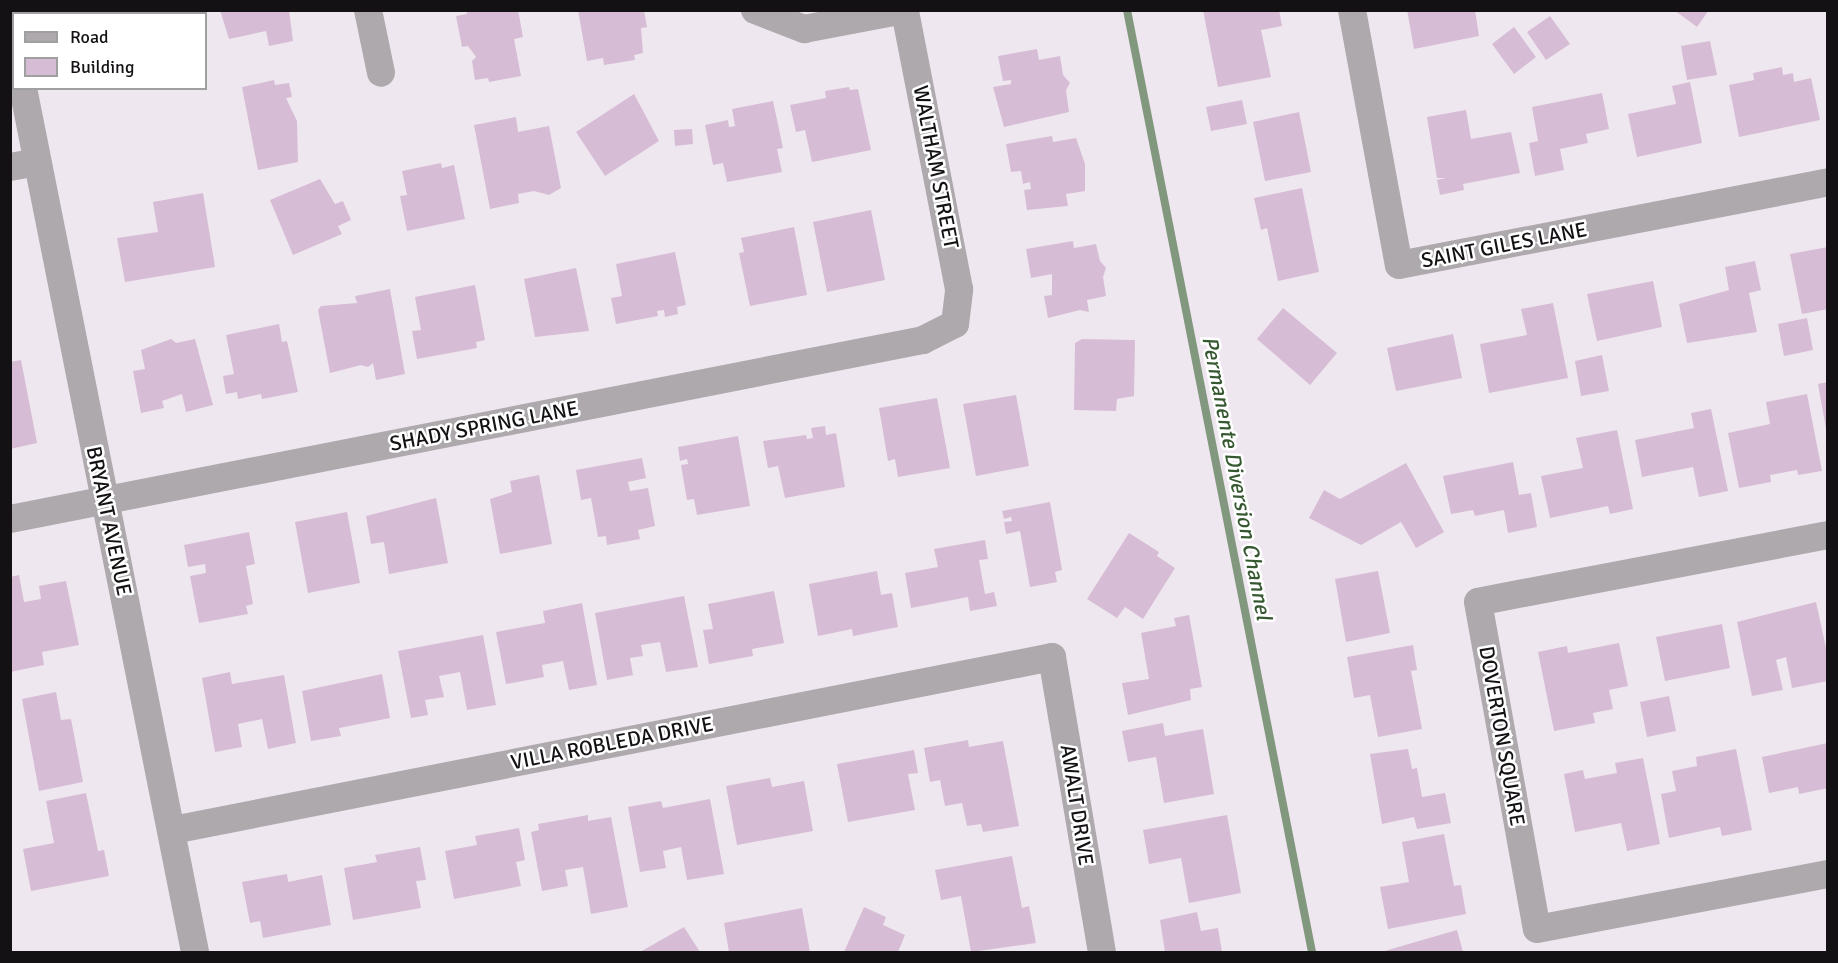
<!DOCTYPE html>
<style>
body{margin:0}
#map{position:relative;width:1838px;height:963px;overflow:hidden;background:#efe7ef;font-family:Signika,sans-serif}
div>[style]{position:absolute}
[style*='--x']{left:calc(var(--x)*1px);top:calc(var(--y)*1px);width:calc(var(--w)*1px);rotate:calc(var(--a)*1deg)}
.stream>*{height:8px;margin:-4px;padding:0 4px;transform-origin:4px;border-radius:4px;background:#82987e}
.building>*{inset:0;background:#d7bcd5}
.minor>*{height:28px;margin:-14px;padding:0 14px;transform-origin:14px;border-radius:14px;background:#ada9ad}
span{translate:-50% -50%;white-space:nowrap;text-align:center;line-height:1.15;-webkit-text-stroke:5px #fff;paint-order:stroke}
.street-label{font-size:21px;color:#141114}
.water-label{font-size:22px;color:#365830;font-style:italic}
.frame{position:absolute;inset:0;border:12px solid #141114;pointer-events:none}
.legend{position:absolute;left:12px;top:12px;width:195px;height:78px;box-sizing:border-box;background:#fff;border:2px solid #a1a0a1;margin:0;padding:8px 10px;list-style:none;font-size:18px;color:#141114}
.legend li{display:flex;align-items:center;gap:12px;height:30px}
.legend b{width:30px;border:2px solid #a1a0a1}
</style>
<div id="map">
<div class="stream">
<div style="--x:1127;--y:10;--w:960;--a:78.89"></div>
</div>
<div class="building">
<div style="clip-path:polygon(130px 10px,174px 10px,175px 14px,131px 14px)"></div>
<div style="clip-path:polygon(220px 10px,289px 10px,293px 41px,269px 46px,266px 31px,229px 39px)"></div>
<div style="clip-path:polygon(467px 10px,518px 10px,523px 37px,514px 39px,521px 76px,489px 82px,488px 78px,475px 80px,472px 61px,476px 57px,468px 46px,462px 47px,456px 16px,467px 14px)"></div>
<div style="clip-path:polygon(578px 10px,644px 10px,647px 27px,641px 28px,643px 53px,634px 55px,635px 60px,604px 65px,603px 58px,587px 61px)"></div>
<div style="clip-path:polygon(1203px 10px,1279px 10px,1282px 26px,1261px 30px,1271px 77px,1218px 87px)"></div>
<div style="clip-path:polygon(1407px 10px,1475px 10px,1479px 36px,1414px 49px)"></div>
<div style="clip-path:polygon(1674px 10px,1709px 10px,1697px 27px)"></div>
<div style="clip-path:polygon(1550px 16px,1570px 44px,1546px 60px,1527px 32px)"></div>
<div style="clip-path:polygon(1514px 27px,1536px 57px,1514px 74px,1492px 44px)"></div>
<div style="clip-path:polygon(1710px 41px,1717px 75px,1687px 80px,1681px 46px)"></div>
<div style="clip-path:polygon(1037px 49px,1039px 60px,1060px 56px,1063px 75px,1070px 83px,1066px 90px,1069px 112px,1004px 127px,993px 87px,1011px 84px,1011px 80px,1003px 81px,998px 56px)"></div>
<div style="clip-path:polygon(1782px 67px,1783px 75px,1793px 73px,1794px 82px,1811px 78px,1820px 120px,1739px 137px,1729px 85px,1754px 80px,1753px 73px)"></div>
<div style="clip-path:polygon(274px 80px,275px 85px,289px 83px,292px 97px,286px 98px,297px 121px,298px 162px,258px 170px,242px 87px)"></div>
<div style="clip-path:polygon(1690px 82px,1702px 143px,1637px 157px,1628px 114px,1676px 104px,1672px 86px)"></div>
<div style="clip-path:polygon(849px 87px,850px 90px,858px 89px,871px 150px,812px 162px,805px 130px,796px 132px,790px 105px,826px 98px,825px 91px)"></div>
<div style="clip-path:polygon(1602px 93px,1609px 129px,1586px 134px,1588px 143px,1560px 149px,1564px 170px,1535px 176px,1529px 143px,1538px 141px,1532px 107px)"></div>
<div style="clip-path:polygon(634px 94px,659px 141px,605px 176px,576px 132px)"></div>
<div style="clip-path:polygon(1242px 100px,1247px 124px,1211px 131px,1206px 107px)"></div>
<div style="clip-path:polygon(773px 101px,783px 148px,777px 149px,782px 172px,727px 182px,723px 163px,713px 165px,705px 125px,728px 120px,729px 127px,735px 126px,732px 109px)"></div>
<div style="clip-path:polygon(1466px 110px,1471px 139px,1511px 132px,1520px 173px,1463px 184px,1464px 190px,1440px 195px,1437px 180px,1446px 178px,1437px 178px,1427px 117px)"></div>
<div style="clip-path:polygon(1299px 112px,1311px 172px,1265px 181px,1253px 122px)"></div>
<div style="clip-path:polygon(516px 117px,518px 132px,549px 126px,561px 188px,549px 195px,534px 191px,518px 194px,519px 203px,490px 209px,474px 125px)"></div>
<div style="clip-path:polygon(692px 129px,693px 144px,675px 146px,674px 130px)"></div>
<div style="clip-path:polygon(1052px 136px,1053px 142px,1076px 138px,1085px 164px,1085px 191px,1066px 194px,1068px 206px,1027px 210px,1024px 190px,1031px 189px,1030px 182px,1023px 184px,1021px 171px,1011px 172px,1006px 144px)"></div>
<div style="clip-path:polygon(441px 163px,442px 168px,454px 165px,465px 219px,407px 231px,400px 196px,407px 195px,402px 171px)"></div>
<div style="clip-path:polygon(320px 179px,335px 204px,343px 201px,351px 220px,338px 226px,342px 234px,293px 255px,270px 200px)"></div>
<div style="clip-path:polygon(1302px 188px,1319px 272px,1278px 281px,1267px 228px,1261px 230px,1254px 198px)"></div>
<div style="clip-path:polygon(203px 193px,215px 267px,125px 282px,117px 238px,158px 232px,153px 202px)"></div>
<div style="clip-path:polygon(871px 210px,885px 280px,827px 292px,813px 222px)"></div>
<div style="clip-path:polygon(794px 227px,807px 295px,750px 306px,739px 253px,744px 252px,741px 238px)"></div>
<div style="clip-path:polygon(1073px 241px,1074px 248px,1096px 244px,1100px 261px,1106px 268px,1103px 277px,1106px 296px,1087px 300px,1089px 312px,1080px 310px,1048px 318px,1044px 296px,1052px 295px,1052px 274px,1031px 278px,1026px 249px)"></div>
<div style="clip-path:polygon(1828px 247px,1828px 309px,1802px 314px,1790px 254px)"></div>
<div style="clip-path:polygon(675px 252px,686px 305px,677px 307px,678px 314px,665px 317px,664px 310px,657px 311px,658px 316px,616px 324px,611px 298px,622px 296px,616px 264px)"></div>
<div style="clip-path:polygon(1755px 261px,1761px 290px,1749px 293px,1757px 332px,1687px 343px,1679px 304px,1729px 290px,1725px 267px)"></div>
<div style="clip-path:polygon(576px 268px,589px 331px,535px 337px,524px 279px)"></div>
<div style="clip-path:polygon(1653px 281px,1662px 327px,1597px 341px,1587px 294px)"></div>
<div style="clip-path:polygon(475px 285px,485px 340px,476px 342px,477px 348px,417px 359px,412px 331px,421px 330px,415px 297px)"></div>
<div style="clip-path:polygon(390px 289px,405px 374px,376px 380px,373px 363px,368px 367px,361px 365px,330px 373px,318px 310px,321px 306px,357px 303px,355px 296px)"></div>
<div style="clip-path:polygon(1553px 303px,1568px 378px,1489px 393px,1480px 344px,1527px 335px,1521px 309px)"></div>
<div style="clip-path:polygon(1283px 308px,1337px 353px,1310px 385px,1257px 339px)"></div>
<div style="clip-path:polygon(1807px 318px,1813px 350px,1784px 356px,1778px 324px)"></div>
<div style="clip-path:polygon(279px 324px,282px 342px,287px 341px,298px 392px,262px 399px,261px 394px,238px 399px,237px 392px,226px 394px,223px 376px,234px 374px,226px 335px)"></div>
<div style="clip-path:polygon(1453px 334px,1462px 378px,1396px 391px,1387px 348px)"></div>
<div style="clip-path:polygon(171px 339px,176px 343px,195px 339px,213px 405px,186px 412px,182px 394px,162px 401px,164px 408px,141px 413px,133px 371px,145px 369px,141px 350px)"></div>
<div style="clip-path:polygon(1082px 339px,1135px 340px,1134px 396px,1117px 399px,1116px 411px,1074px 410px,1075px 343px)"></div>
<div style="clip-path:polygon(1602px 355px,1609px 391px,1581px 396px,1575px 361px)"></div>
<div style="clip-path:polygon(21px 360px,37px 443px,10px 449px,10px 362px)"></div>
<div style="clip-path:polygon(1828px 382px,1828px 429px,1826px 429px,1818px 384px)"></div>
<div style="clip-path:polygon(1807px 394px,1822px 471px,1798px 475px,1797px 470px,1770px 475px,1771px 482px,1739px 488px,1728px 433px,1770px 424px,1766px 402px)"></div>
<div style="clip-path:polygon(1016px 395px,1029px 466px,976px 476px,963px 404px)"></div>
<div style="clip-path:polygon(937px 398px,950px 468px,898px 477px,895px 459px,888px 461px,879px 408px)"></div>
<div style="clip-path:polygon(1711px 409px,1728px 491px,1699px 497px,1693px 467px,1642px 477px,1635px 440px,1694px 428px,1691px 413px)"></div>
<div style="clip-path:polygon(825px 426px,826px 435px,836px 433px,845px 487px,785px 498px,778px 466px,768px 468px,763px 441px,806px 435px,807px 439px,813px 438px,811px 428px)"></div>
<div style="clip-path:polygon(1617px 430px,1633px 509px,1610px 514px,1608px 506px,1550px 518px,1541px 476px,1583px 468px,1576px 438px)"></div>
<div style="clip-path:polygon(738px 436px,750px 506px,697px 515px,694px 499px,687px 500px,681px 465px,688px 464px,687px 459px,680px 461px,678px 447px)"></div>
<div style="clip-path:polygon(642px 458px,646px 478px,628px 482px,630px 491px,648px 488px,655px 526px,638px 530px,640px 539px,607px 545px,606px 536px,598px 537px,591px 498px,581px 500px,576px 470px)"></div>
<div style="clip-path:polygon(1513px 462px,1519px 495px,1531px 493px,1537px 527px,1508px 533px,1504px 510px,1475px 516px,1473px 510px,1451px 514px,1443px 476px)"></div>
<div style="clip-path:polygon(1406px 463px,1444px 532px,1416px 548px,1401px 522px,1361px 545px,1309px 518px,1324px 490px,1340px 499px)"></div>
<div style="clip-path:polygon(539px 475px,552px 544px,500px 554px,490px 499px,512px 492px,510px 481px)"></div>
<div style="clip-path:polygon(436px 498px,448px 563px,389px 574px,384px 542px,371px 544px,366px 516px)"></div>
<div style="clip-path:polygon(1050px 502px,1062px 570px,1055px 572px,1057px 582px,1030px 587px,1020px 531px,1006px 534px,1004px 522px,1012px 521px,1011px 517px,1004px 519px,1002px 511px)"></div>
<div style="clip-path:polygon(347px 512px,360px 583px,308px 593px,295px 522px)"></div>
<div style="clip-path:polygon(249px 532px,255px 564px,246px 566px,253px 604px,246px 606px,248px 614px,199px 623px,190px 576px,206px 573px,205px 564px,188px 567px,184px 545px)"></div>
<div style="clip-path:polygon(1129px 533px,1159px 552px,1157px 556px,1175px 568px,1143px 619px,1125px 607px,1117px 618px,1087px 599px)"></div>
<div style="clip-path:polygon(985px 540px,988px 559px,979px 560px,985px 594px,994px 592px,997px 606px,970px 611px,968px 597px,911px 608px,905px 573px,938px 567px,934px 549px)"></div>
<div style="clip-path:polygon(877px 571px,881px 595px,892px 593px,898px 627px,853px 636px,852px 629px,818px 636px,809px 584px)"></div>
<div style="clip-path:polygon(1378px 571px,1390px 633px,1346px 642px,1335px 579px)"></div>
<div style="clip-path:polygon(19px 575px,24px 602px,41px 599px,39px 586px,66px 581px,79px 645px,42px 652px,44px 665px,10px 672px,10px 577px)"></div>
<div style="clip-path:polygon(774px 591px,784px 643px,752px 649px,753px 656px,709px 664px,703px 630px,713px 629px,708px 604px)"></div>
<div style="clip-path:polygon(684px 596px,698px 667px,666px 672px,660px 642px,641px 645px,643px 656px,630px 658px,633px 675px,607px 680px,595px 613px)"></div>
<div style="clip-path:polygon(1816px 602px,1828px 657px,1828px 681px,1792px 688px,1786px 657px,1776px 660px,1783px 690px,1752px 696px,1737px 622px)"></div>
<div style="clip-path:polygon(582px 603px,597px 685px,569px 690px,563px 661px,542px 665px,544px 677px,506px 684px,496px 632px,545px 623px,543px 611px)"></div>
<div style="clip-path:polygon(1189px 615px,1202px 687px,1190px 689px,1191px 700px,1128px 715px,1122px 683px,1149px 679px,1141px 633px,1176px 626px,1174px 618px)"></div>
<div style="clip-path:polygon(1722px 624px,1730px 668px,1665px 681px,1656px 637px)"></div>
<div style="clip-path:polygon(483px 635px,496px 705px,467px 710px,460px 672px,439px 676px,444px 697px,425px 700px,428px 715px,411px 718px,398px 651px)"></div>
<div style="clip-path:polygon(1619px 643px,1628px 686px,1609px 690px,1613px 709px,1593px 713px,1595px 723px,1554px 731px,1538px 652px,1567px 646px,1568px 653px)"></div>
<div style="clip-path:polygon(1413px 645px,1417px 670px,1411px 671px,1422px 729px,1378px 737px,1370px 695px,1354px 698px,1347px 657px)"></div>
<div style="clip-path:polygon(230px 672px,232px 684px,284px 675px,296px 743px,268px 749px,262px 719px,238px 724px,242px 747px,215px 752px,202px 678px)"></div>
<div style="clip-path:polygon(382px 674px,390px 718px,339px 728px,341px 736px,311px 741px,302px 691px)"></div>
<div style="clip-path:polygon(56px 692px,61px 720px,71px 719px,83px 782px,39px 791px,22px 699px)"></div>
<div style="clip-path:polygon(1669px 696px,1676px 731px,1647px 737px,1640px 702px)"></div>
<div style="clip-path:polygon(1163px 723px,1165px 736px,1203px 729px,1214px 794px,1164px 803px,1156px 757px,1128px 762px,1122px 731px)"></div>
<div style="clip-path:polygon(968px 740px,969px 747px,1003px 741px,1019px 826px,983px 832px,981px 824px,967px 826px,962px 803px,945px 806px,940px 780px,930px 782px,924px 748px)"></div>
<div style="clip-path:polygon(1828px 743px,1828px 788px,1799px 794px,1798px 787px,1769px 793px,1762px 757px)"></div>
<div style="clip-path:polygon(1408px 749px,1412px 769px,1417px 768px,1422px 797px,1445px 793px,1451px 823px,1417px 829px,1414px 817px,1382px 824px,1370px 754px)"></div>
<div style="clip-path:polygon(1736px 749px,1752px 830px,1722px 836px,1720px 827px,1669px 838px,1661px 794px,1676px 791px,1672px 771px,1697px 766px,1696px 757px)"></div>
<div style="clip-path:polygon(914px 750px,918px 773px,908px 774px,915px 810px,848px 822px,837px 764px)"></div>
<div style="clip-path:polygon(1643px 758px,1660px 844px,1627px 851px,1621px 823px,1575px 832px,1564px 774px,1583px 770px,1585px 779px,1617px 773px,1615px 763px)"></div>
<div style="clip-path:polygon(770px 778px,772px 787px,804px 781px,813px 831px,737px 845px,726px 786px)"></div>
<div style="clip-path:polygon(86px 793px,98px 851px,104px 850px,109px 876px,31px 891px,23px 849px,54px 843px,46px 801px)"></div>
<div style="clip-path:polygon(710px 799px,724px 874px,687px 880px,681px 847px,663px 851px,666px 868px,640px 872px,628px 807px,661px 801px,663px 808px)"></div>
<div style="clip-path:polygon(588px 815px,588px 821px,611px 817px,628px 907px,591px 914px,583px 867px,565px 870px,568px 886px,542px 891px,531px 832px,539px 830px,538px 824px)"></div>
<div style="clip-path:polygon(1227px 815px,1241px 893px,1189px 903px,1181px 858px,1149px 864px,1143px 830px)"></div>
<div style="clip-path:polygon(519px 828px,525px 860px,516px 862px,521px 886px,454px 899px,445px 851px,477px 845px,475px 836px)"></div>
<div style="clip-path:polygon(1444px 834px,1454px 886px,1461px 885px,1466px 914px,1388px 929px,1380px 887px,1409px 882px,1402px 842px)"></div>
<div style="clip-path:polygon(420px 847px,426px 880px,416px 881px,421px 908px,353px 920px,344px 868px,377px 862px,375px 855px)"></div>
<div style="clip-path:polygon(1012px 856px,1022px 908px,1029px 906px,1036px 943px,971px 952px,961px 896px,941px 900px,935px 870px)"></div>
<div style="clip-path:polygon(287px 874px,288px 882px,322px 875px,331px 925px,263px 938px,260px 921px,250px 923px,242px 882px)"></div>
<div style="clip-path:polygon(864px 907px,886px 917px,883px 925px,905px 935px,898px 952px,844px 952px)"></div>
<div style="clip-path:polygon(802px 908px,810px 952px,729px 952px,724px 923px)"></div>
<div style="clip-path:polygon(1197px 912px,1201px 931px,1218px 928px,1222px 952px,1165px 952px,1160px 920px)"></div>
<div style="clip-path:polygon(684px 927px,700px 952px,640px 952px)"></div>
<div style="clip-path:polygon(1457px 930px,1463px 952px,1381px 952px)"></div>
</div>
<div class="minor">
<div style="--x:368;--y:10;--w:64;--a:78.3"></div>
<div style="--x:755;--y:10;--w:53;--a:21.2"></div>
<div style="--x:804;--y:29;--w:102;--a:-10.8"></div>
<div style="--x:1352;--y:10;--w:259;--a:79.6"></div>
<div style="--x:1399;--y:265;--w:437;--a:-10.9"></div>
<div style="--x:10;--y:25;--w:16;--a:75"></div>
<div style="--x:23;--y:88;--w:881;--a:78.74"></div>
<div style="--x:10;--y:167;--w:27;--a:-10"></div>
<div style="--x:10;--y:519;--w:930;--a:-11.09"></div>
<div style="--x:923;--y:340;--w:36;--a:-27"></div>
<div style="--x:955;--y:324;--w:35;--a:-83"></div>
<div style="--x:959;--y:289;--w:284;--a:-101"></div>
<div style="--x:1828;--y:535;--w:356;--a:169.2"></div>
<div style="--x:1478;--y:602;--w:332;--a:79.8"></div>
<div style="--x:1537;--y:929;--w:296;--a:-10.7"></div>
<div style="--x:173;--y:830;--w:896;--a:-11.13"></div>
<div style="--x:1052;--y:657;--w:299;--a:80.4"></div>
</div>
<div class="street-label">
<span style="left:936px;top:167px;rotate:79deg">WALTHAM STREET</span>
<span style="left:1504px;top:245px;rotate:-11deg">SAINT GILES LANE</span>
<span style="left:484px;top:426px;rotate:-11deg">SHADY SPRING LANE</span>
<span style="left:109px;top:521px;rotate:78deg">BRYANT AVENUE</span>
<span style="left:1502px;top:736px;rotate:80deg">DOVERTON SQUARE</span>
<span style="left:612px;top:743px;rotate:-11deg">VILLA ROBLEDA DRIVE</span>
<span style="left:1077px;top:805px;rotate:81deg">AWALT DRIVE</span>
</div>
<div class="water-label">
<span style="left:1237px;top:478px;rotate:79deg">Permanente Diversion Channel</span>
</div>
<div class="frame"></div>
<ul class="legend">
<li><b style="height:8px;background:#ada9ad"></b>Road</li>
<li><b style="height:16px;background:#d7bcd5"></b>Building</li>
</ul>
</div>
